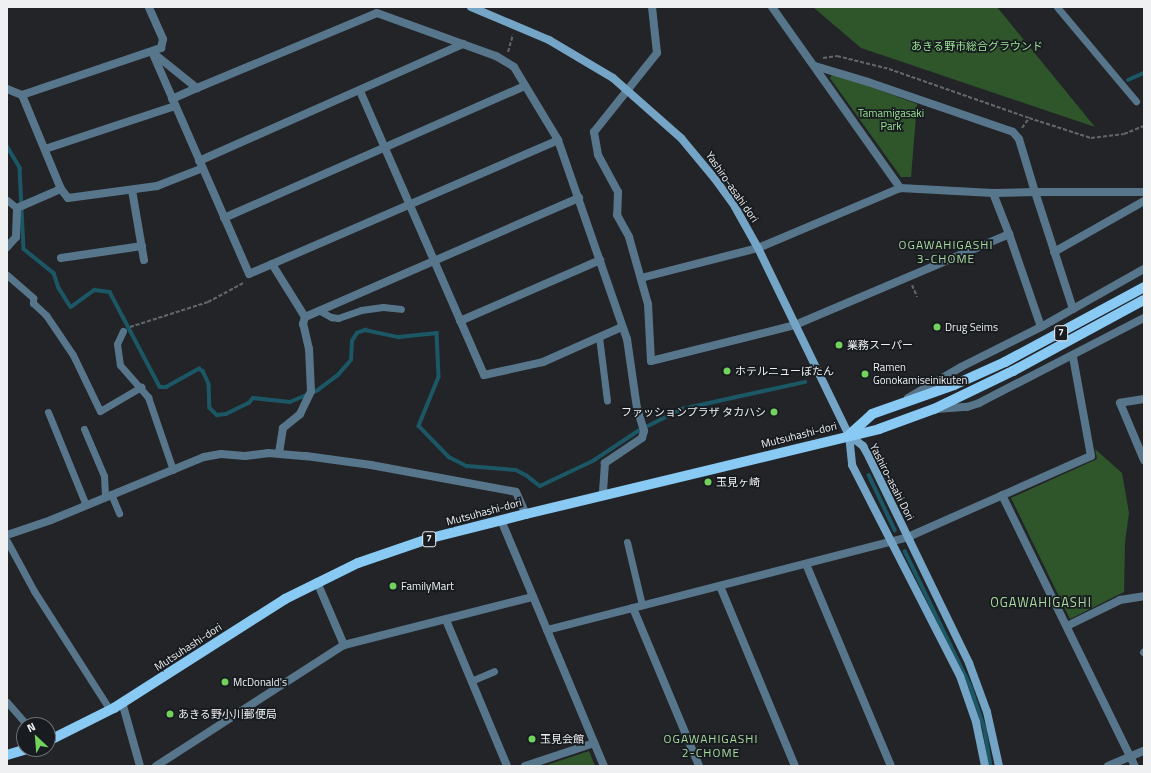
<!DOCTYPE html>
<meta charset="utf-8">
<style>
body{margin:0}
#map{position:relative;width:1151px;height:773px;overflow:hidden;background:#222428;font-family:"Titillium Web","Noto Sans JP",sans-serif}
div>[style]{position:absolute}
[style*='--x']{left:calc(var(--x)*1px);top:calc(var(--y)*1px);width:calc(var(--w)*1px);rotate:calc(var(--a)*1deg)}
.green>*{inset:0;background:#2f562b}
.stream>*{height:3.5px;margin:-1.75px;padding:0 1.75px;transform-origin:1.75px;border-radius:1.75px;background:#1c5765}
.path>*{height:2px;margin-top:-1px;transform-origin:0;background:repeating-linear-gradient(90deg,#636569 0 4px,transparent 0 6px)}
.lane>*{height:7px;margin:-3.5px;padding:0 3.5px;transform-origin:3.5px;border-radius:3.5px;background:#58768b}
.street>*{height:8px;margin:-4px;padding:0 4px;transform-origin:4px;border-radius:4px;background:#58768b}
.secondary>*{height:8px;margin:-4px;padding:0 4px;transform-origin:4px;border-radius:4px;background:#74a5c6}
.primary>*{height:10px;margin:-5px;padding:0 5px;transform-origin:5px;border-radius:5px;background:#89caf5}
.dots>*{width:11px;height:11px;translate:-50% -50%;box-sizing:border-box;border:2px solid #181b1f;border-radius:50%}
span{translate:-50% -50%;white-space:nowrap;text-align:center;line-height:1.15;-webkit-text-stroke:3.5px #181b1f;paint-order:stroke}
.shield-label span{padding:1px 3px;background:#181b1f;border:1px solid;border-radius:3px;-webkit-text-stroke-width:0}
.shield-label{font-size:10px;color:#eef0f2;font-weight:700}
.park-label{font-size:11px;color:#9ae693}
.street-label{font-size:11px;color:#eef0f2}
.poi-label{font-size:11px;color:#eef0f2}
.left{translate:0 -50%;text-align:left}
.right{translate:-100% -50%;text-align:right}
.neighbourhood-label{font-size:12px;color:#a8dc9e;letter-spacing:1px}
.quarter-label{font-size:13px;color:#a8dc9e;letter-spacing:1px}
.frame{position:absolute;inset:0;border:8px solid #eef0f2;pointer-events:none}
.north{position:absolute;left:16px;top:717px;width:40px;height:40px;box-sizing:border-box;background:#181b1f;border:1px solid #6e7073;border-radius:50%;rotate:334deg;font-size:11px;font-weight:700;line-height:16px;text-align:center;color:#eef0f2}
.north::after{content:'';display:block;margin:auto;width:14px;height:18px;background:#71d25e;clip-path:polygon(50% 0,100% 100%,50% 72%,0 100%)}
</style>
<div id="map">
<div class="green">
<div style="clip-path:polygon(813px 7px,997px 7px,1095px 127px,861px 48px)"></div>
<div style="clip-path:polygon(833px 73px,917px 104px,911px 177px,901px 177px,830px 78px)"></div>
<div style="clip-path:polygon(1095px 449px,1122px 473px,1129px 513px,1125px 542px,1124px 592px,1070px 619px,1011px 498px,1097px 459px)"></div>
<div style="clip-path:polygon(589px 751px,595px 766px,544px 766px)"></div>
</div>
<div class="stream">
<div style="--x:1128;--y:80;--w:17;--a:-24"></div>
<div style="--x:7;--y:146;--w:26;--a:59"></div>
<div style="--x:20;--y:168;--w:81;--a:87.2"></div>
<div style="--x:24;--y:249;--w:38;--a:39"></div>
<div style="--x:54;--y:273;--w:16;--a:72"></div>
<div style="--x:59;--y:288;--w:22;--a:58"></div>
<div style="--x:71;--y:307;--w:29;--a:-36"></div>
<div style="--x:94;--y:290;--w:16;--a:7"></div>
<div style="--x:110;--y:292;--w:107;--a:62.2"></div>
<div style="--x:160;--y:387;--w:6;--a:0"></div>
<div style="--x:166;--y:387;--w:38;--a:-29"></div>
<div style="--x:199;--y:369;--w:4;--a:27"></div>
<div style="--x:203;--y:371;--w:14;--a:65"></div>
<div style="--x:209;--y:384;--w:24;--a:88"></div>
<div style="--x:210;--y:408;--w:10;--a:45"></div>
<div style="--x:217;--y:415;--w:9;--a:-6"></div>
<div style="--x:226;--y:414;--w:25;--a:-26"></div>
<div style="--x:249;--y:403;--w:6;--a:-51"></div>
<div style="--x:253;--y:398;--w:37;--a:6"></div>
<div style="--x:290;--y:402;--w:30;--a:-23"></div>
<div style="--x:318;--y:390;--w:25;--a:-37"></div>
<div style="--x:338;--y:375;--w:20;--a:-49"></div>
<div style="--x:351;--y:360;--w:19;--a:-87"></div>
<div style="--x:352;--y:341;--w:9;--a:-58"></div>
<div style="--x:357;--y:333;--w:9;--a:-21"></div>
<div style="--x:365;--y:330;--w:35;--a:12"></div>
<div style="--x:399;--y:337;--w:38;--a:-6"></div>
<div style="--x:437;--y:333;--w:44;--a:87.4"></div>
<div style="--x:439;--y:377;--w:53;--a:112.2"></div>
<div style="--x:419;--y:426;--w:43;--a:45.9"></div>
<div style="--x:449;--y:457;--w:20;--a:27"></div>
<div style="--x:467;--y:466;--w:49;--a:4.7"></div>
<div style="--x:516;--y:470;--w:11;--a:27"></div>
<div style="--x:526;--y:475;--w:18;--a:38"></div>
<div style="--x:540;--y:486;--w:59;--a:-25.3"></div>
<div style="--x:593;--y:461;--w:54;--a:-33.7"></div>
<div style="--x:638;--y:431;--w:49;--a:-26.6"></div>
<div style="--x:682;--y:409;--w:126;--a:-12.4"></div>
<div style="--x:869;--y:475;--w:61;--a:64.7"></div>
<div style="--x:905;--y:551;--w:151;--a:64.1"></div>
<div style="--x:971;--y:687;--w:44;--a:71.6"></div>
<div style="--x:985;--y:729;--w:37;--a:81"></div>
</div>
<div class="path">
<div style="--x:508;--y:52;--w:18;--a:-74"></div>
<div style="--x:823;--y:58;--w:14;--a:-8"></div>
<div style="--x:837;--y:56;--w:54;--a:14"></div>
<div style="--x:889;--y:69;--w:148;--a:19.3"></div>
<div style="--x:1022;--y:128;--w:12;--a:-55"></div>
<div style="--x:1029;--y:118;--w:65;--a:17.9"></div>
<div style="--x:1091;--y:138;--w:33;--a:-7"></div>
<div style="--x:1124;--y:134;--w:22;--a:-22"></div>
<div style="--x:912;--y:285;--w:13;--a:67"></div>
<div style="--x:130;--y:327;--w:82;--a:-17.8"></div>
<div style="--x:208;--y:302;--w:42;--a:-28.4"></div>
</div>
<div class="lane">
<div style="--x:1057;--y:7;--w:123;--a:50"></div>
<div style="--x:7;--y:200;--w:13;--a:39"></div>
<div style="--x:7;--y:275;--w:35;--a:41"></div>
<div style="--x:33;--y:298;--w:5;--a:90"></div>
<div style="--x:33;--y:303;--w:18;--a:43"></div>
<div style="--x:46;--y:315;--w:48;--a:56"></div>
<div style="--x:73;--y:355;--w:62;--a:64.3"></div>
<div style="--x:100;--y:411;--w:48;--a:-30.3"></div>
<div style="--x:320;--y:311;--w:13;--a:29"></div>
<div style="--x:331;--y:317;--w:7;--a:8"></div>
<div style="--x:338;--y:318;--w:24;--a:-19"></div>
<div style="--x:361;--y:310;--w:22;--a:-8"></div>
<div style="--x:383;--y:307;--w:18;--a:6"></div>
<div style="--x:123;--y:331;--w:14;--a:115"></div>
<div style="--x:117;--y:344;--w:21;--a:82"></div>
<div style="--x:120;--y:365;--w:43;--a:48.8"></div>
<div style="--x:148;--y:397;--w:77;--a:71.1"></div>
<div style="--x:599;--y:337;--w:64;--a:82.8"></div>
<div style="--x:48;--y:412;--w:100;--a:67.8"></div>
<div style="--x:84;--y:429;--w:51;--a:66.9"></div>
<div style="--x:104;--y:476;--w:21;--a:87"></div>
<div style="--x:111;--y:494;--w:21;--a:67"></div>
<div style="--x:7;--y:541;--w:57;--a:61.6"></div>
<div style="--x:34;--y:591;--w:141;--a:57.4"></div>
<div style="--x:627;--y:542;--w:65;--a:76.6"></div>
<div style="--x:1143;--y:652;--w:1;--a:-45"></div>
<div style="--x:471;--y:681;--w:25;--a:-23"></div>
<div style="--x:7;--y:702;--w:30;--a:49"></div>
</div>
<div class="street">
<div style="--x:652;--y:7;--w:46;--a:83.8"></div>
<div style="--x:657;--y:53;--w:101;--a:128.6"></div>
<div style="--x:594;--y:132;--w:23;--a:80"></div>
<div style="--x:598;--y:155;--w:42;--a:61.6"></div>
<div style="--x:618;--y:192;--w:23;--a:92"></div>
<div style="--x:617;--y:215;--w:25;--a:61"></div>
<div style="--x:629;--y:237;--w:70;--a:74.2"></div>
<div style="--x:648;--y:304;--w:57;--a:87"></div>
<div style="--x:651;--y:361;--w:148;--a:-14"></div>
<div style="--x:795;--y:325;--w:233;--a:-23"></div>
<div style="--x:1009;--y:234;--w:98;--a:71"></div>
<div style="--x:772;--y:7;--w:222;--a:54.7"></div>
<div style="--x:900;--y:188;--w:93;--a:3.1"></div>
<div style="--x:993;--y:193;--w:42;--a:-1.4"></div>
<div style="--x:1035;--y:192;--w:123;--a:72"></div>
<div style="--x:152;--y:52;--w:58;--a:38.7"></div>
<div style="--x:197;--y:88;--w:195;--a:-22.6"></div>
<div style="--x:377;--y:13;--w:127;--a:19.9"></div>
<div style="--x:496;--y:56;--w:21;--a:31"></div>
<div style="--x:514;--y:67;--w:85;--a:58.9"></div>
<div style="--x:558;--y:140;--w:211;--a:70.9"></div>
<div style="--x:627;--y:339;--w:70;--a:81.8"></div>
<div style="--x:637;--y:408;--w:24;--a:73"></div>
<div style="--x:644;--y:431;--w:7;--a:106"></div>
<div style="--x:642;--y:438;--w:45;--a:146"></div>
<div style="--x:605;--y:463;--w:31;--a:94"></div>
<div style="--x:153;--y:54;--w:240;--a:66.4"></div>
<div style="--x:249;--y:274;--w:337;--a:-23.4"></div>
<div style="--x:815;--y:66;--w:55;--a:16.8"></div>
<div style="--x:868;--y:82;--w:153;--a:19"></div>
<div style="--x:1013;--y:132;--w:9;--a:49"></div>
<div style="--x:1019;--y:139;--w:55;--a:73.2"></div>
<div style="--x:1035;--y:192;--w:109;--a:0"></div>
<div style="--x:7;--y:89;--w:16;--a:22"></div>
<div style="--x:22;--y:95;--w:147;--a:-18.7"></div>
<div style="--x:161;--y:48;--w:9;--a:-77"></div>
<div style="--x:163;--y:39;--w:35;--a:-114"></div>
<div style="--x:360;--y:91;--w:310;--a:66.4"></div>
<div style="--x:484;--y:375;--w:60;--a:-12.4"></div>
<div style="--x:543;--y:362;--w:86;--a:-23.9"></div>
<div style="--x:22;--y:95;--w:102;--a:67.5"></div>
<div style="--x:61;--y:189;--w:11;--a:52"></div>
<div style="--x:68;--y:198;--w:90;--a:-7.7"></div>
<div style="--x:157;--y:186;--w:49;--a:-21.4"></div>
<div style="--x:172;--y:99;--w:27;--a:-24"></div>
<div style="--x:45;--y:149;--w:137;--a:-18.3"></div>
<div style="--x:199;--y:161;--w:289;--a:-23.9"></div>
<div style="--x:132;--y:190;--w:71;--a:80.3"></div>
<div style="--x:993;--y:193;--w:44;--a:68.7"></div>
<div style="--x:224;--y:218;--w:329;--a:-23.7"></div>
<div style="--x:7;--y:247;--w:13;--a:-48"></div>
<div style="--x:16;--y:237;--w:29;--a:-88"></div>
<div style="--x:17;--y:208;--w:48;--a:-23.4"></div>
<div style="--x:1054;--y:252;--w:103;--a:-29.5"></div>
<div style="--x:61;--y:258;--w:82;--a:-8.4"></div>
<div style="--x:272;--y:264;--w:62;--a:58.1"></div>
<div style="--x:305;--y:317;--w:299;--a:-23.5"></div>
<div style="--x:641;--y:278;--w:121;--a:-14.4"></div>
<div style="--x:758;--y:248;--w:154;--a:-22.9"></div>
<div style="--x:460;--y:321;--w:153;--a:-23.5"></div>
<div style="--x:908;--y:398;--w:61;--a:-30.3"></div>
<div style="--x:961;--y:367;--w:89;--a:-26.6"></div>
<div style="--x:1041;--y:327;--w:118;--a:-29.4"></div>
<div style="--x:1144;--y:399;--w:24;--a:171"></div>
<div style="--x:1120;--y:403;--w:62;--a:67.2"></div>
<div style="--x:936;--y:409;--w:31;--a:-4"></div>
<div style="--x:967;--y:407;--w:13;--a:-18"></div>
<div style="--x:979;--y:403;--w:186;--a:-27.3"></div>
<div style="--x:279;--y:453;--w:25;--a:-81"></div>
<div style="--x:283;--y:428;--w:22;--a:-39"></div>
<div style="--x:300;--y:414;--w:25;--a:-64"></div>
<div style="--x:311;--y:391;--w:42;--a:-92.7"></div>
<div style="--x:309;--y:349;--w:26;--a:-103"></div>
<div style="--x:303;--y:324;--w:7;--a:-74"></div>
<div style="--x:1002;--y:495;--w:302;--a:63.9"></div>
<div style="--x:501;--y:520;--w:267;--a:67.3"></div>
<div style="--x:7;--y:535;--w:46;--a:-18.8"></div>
<div style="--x:51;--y:520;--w:165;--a:-22.4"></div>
<div style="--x:204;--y:457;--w:17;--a:-10"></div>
<div style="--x:221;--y:454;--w:24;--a:5"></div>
<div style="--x:245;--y:456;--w:23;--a:-7"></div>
<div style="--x:268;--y:453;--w:38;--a:5"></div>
<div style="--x:306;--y:456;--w:66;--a:7.9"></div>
<div style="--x:371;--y:465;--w:147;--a:10.5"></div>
<div style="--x:516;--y:492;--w:24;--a:66"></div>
<div style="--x:806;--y:564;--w:219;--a:67.2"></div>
<div style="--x:317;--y:582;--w:69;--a:66.8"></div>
<div style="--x:720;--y:586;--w:195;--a:67.4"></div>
<div style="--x:633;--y:608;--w:171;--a:67.3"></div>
<div style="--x:446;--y:620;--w:158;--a:67.3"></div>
<div style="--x:1067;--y:626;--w:59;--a:-26.1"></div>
<div style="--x:1120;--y:600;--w:24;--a:-9"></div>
<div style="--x:547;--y:630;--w:373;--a:-14.4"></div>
<div style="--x:908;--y:537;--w:200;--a:-23.9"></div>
<div style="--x:1091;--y:456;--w:101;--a:-100.3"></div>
<div style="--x:122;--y:702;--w:66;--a:74.3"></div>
<div style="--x:156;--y:766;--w:224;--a:-32.8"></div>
<div style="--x:344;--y:645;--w:195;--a:-14.3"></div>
<div style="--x:525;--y:766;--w:73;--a:-18.4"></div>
<div style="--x:1108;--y:766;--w:39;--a:-23"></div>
</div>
<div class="secondary">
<div style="--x:471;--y:7;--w:85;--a:22.9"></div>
<div style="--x:549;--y:40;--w:74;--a:30.7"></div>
<div style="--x:613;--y:78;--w:91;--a:41.4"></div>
<div style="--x:681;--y:138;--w:53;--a:50.3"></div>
<div style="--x:715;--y:179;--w:34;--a:54"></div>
<div style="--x:735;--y:207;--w:47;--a:60.7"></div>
<div style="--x:758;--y:248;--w:208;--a:64.1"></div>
<div style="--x:849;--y:435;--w:30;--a:84"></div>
<div style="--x:852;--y:465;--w:237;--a:62.9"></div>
<div style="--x:960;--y:676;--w:49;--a:70.8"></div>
<div style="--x:976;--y:722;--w:45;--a:78.4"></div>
<div style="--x:849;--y:435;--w:18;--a:38"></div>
<div style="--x:863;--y:446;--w:13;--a:61"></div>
<div style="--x:869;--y:457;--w:229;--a:64.1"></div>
<div style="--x:969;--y:663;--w:52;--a:69.8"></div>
<div style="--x:987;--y:712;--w:55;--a:77.5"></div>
</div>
<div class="primary">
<div style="--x:849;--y:435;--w:31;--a:-42"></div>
<div style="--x:872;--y:414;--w:87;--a:-19.5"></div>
<div style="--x:954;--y:385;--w:56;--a:-24.3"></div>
<div style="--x:1005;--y:362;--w:158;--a:-28.3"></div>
<div style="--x:48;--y:741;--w:74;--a:-26.6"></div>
<div style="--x:114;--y:708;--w:203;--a:-32.5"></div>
<div style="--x:285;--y:599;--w:81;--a:-26.3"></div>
<div style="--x:358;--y:563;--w:77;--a:-18.9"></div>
<div style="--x:431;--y:538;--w:98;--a:-14.2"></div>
<div style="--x:526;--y:514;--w:363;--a:-13.5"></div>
<div style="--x:879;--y:429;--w:59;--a:-20"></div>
<div style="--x:934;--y:409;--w:88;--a:-25.7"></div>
<div style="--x:1013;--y:371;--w:149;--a:-28.5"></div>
<div style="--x:7;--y:755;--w:21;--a:-17"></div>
</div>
<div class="dots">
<div style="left:937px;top:327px;background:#71d25e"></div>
<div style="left:839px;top:345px;background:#71d25e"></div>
<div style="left:727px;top:371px;background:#71d25e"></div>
<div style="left:865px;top:374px;background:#71d25e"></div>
<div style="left:774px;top:412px;background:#71d25e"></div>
<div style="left:708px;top:482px;background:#71d25e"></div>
<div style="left:393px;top:586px;background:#71d25e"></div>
<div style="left:225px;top:682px;background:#71d25e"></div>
<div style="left:170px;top:714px;background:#71d25e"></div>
<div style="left:532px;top:739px;background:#71d25e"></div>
</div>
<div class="shield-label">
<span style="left:1061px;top:333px">7</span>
<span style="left:429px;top:539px">7</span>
</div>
<div class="park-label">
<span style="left:977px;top:46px">あきる野市総合グラウンド</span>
<span style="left:891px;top:120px">Tamamigasaki<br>Park</span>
</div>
<div class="street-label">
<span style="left:732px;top:187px;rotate:55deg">Yashiro-asahi dori</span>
<span style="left:799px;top:435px;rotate:-14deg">Mutsuhashi-dori</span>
<span style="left:892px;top:482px;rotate:63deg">Yashiro-asahi Dori</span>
<span style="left:484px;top:512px;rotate:-15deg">Mutsuhashi-dori</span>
<span style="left:188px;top:647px;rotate:-33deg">Mutsuhashi-dori</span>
</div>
<div class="poi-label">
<span class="left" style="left:945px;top:327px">Drug Seims</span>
<span class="left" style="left:847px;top:345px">業務スーパー</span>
<span class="left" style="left:873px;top:374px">Ramen<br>Gonokamiseinikuten</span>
<span class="left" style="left:735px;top:371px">ホテルニューぼたん</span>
<span class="right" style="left:766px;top:412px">ファッションプラザ タカハシ</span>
<span class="left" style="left:716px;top:482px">玉見ヶ崎</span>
<span class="left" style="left:401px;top:586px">FamilyMart</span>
<span class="left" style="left:233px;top:682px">McDonald's</span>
<span class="left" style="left:178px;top:714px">あきる野小川郵便局</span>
<span class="left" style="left:540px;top:739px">玉見会館</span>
</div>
<div class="neighbourhood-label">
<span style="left:946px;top:252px">OGAWAHIGASHI<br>3-CHOME</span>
<span style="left:711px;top:746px">OGAWAHIGASHI<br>2-CHOME</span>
</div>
<div class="quarter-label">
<span style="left:1041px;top:602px">OGAWAHIGASHI</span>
</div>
<div class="frame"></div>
<div class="north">N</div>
</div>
